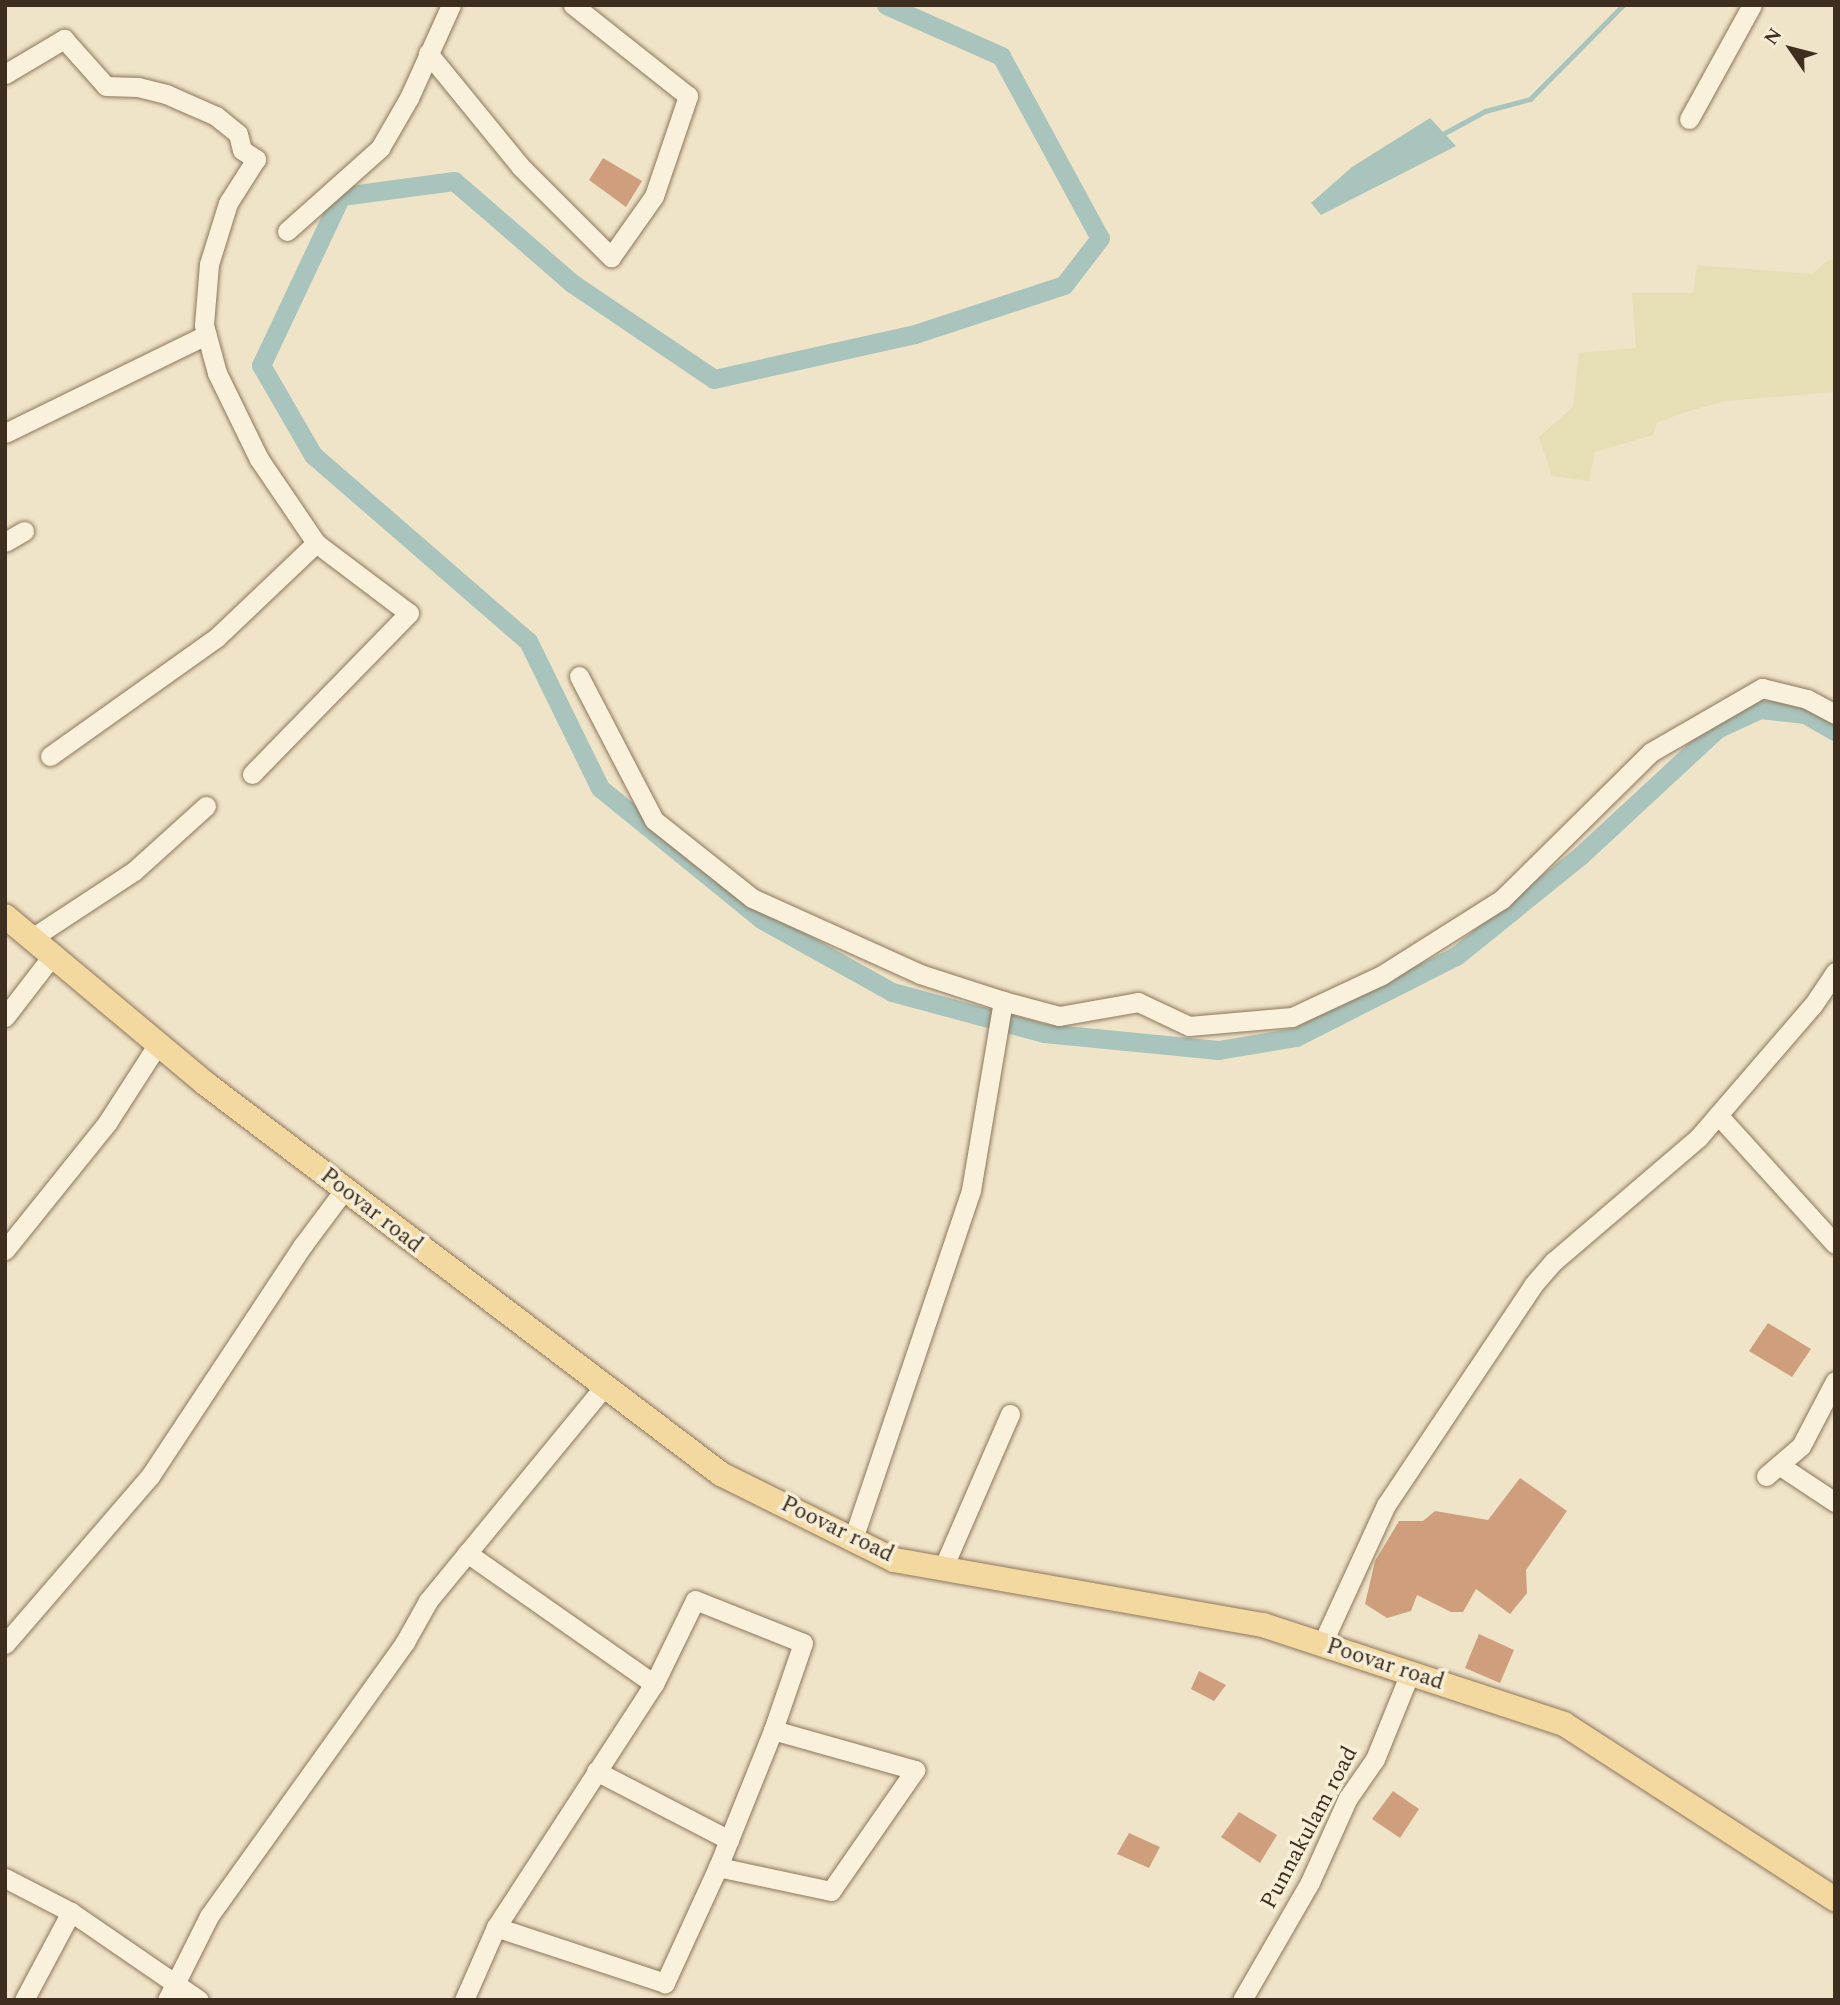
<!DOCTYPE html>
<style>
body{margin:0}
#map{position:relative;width:1840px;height:2005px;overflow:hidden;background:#f0e4c8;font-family:Spectral,serif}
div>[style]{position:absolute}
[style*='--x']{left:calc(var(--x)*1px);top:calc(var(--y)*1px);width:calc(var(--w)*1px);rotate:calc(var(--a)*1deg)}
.farmland>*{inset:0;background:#e6deb5}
.water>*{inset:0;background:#a9c4bc}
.stream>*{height:5px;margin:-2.5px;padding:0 2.5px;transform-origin:2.5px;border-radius:2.5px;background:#a9c4bc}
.canal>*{height:19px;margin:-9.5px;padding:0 9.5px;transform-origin:9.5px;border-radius:9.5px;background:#a9c4bc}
.building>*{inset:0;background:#cf9f7d}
.roads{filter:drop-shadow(0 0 2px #8d765c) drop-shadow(0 0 2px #8d765c)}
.minor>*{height:19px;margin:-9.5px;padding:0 9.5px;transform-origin:9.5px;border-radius:9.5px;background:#faf1dc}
.major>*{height:24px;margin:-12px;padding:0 12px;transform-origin:12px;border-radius:12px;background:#f3d9a0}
span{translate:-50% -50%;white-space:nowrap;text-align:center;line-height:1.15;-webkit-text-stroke:7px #f7eed8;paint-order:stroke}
.street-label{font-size:23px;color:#3d2e20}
.frame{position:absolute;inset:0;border:7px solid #3d2e20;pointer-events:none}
.north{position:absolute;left:1756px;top:14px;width:70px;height:70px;-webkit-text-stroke:5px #f7eed8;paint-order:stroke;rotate:305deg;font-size:19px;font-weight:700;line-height:28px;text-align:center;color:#3d2e20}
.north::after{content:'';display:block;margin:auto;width:24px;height:32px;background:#3d2e20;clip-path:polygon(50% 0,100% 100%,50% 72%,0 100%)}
</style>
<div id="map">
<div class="farmland">
<div style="clip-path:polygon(1828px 260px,1835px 260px,1835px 392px,1725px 401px,1682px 413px,1657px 423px,1653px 435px,1595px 452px,1589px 481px,1552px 476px,1539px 437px,1573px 407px,1579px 353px,1636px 348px,1632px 293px,1693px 293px,1697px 265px,1812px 274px)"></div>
</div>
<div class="water">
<div style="clip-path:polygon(1430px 118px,1456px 146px,1321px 215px,1311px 203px,1352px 167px)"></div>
</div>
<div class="stream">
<div style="--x:1439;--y:136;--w:52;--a:-28.5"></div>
<div style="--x:1485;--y:111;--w:47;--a:-14.9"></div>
<div style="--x:1530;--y:99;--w:132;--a:-45.3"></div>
</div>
<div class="canal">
<div style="--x:886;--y:5;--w:126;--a:23.9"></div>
<div style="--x:1001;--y:56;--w:207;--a:61.5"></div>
<div style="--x:1100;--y:238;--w:59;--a:127.5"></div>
<div style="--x:1064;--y:285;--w:157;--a:161.8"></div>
<div style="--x:915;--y:334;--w:206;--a:167.4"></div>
<div style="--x:714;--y:379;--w:170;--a:-146"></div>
<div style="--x:573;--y:284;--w:157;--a:-139.1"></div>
<div style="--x:454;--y:181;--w:114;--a:172.4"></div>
<div style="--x:341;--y:196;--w:187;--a:115.3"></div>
<div style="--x:261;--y:365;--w:104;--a:60"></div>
<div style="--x:313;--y:455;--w:284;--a:40.9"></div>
<div style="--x:528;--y:641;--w:164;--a:63.9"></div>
<div style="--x:600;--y:788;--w:208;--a:39.1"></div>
<div style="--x:761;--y:919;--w:150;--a:29.1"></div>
<div style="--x:892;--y:992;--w:157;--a:15.1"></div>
<div style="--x:1044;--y:1033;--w:175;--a:5.6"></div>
<div style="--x:1218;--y:1050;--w:79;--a:-9.5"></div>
<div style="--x:1296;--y:1037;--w:179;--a:-26.9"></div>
<div style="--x:1456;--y:956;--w:161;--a:-38.9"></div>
<div style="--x:1581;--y:855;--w:185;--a:-42.8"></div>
<div style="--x:1717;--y:729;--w:47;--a:-24.9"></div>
<div style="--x:1760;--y:709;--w:45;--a:6.3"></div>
<div style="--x:1805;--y:714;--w:34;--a:30"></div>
</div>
<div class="building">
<div style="clip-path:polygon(603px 158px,642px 181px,626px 207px,589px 180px)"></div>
<div style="clip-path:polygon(1768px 1323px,1811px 1349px,1792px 1377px,1749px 1351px)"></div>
<div style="clip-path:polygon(1520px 1478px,1567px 1511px,1526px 1570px,1527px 1593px,1510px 1614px,1476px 1589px,1463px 1612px,1451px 1612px,1417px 1595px,1411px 1611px,1387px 1618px,1365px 1604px,1375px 1561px,1399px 1521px,1423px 1521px,1435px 1511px,1488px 1520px)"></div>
<div style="clip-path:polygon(1479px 1634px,1514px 1650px,1500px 1683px,1465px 1668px)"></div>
<div style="clip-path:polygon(1199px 1671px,1226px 1685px,1214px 1701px,1191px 1689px)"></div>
<div style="clip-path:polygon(1393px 1791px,1419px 1809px,1400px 1838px,1372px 1819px)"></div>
<div style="clip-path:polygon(1239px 1812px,1277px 1835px,1260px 1863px,1221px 1837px)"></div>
<div style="clip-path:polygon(1129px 1833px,1160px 1847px,1149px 1868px,1117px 1854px)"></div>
</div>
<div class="roads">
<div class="minor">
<div style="--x:428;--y:53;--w:146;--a:50.8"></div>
<div style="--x:520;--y:166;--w:129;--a:45"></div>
<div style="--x:611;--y:257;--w:75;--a:-54.8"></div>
<div style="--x:654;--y:196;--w:106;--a:-71.2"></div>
<div style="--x:688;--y:96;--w:147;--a:-141.6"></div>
<div style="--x:5;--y:74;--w:69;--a:-30.7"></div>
<div style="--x:64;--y:39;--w:63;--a:48.2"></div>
<div style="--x:106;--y:86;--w:32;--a:2"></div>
<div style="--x:138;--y:87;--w:29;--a:14"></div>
<div style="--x:166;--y:94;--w:55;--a:23.7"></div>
<div style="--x:216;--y:116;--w:28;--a:39"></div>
<div style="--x:238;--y:134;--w:16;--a:76"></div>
<div style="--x:242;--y:150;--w:17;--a:33"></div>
<div style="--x:256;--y:159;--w:52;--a:122.5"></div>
<div style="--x:228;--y:203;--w:64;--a:107.3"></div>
<div style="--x:209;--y:264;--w:61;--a:94.7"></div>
<div style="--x:204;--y:325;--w:50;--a:74.8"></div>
<div style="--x:217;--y:373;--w:96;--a:64"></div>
<div style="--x:259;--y:459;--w:102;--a:55.8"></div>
<div style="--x:316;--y:543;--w:116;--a:37"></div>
<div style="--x:409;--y:613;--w:225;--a:134.3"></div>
<div style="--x:1689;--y:119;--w:130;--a:-61.1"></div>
<div style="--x:287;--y:231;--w:125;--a:-41.7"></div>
<div style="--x:380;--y:148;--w:58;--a:-59.9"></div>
<div style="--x:409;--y:98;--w:102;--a:-65.7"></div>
<div style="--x:5;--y:433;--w:224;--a:-26"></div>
<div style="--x:5;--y:542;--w:22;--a:-30"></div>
<div style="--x:579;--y:676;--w:162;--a:62.5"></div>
<div style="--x:654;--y:820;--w:125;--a:38.5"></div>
<div style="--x:752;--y:898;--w:184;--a:24.3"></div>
<div style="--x:920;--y:974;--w:87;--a:18"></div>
<div style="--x:1003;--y:1001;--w:58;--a:15"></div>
<div style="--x:1059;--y:1016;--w:80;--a:-10"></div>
<div style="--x:1138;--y:1002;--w:56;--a:25.2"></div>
<div style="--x:1189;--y:1026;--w:103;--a:-5"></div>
<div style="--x:1292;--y:1017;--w:99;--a:-25"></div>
<div style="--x:1382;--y:975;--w:142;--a:-32.3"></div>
<div style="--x:1502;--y:899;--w:209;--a:-44.6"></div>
<div style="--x:1651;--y:752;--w:128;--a:-30"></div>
<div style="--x:1762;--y:688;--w:46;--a:13.7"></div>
<div style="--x:1807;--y:699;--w:32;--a:28"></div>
<div style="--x:50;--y:756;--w:204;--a:-35.4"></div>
<div style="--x:216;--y:638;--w:138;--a:-43.5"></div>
<div style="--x:32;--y:938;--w:122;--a:-33.3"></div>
<div style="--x:134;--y:871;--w:97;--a:-42.1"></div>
<div style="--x:5;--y:1017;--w:77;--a:-52.4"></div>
<div style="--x:1718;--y:1115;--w:174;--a:47.8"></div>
<div style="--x:5;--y:1250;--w:163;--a:-51.2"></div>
<div style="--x:107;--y:1123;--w:94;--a:-57.2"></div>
<div style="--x:1779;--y:1465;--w:67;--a:33.5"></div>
<div style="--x:1766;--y:1476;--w:46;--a:-40.6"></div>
<div style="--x:1801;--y:1446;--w:73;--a:-62.4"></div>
<div style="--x:853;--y:1539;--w:368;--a:-71.3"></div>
<div style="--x:971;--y:1190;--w:192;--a:-80.4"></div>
<div style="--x:467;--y:1553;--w:228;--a:35"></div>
<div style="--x:943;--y:1568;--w:168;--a:-66.5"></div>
<div style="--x:5;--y:1644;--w:222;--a:-49.2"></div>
<div style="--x:150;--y:1476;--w:277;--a:-56.5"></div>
<div style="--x:303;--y:1245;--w:69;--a:-53.3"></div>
<div style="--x:1322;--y:1644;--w:153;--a:-65.3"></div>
<div style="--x:1386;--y:1505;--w:265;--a:-56.2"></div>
<div style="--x:1533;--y:1285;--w:32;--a:-49"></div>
<div style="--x:1554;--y:1261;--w:189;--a:-40.5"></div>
<div style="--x:1698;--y:1138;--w:176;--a:-49.2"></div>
<div style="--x:1813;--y:1005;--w:40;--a:-56"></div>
<div style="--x:596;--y:1771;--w:150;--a:27.4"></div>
<div style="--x:718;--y:1867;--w:148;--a:-68.1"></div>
<div style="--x:5;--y:1878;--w:74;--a:27.3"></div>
<div style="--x:71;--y:1912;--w:155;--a:34.5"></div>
<div style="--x:24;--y:2000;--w:100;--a:-61.9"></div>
<div style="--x:167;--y:2000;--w:94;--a:-63.4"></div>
<div style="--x:209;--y:1916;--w:337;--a:-54.4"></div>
<div style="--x:405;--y:1642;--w:47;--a:-60.7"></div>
<div style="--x:428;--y:1601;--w:277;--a:-50.6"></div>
<div style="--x:464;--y:2000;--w:80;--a:-66.3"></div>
<div style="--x:496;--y:1927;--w:290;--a:-57"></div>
<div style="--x:654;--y:1684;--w:93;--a:-64"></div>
<div style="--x:695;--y:1600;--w:116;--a:21.7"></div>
<div style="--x:803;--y:1643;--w:92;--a:109"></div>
<div style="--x:773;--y:1730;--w:148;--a:15.7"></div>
<div style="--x:915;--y:1770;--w:147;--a:124.8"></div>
<div style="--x:831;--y:1891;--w:116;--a:-168"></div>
<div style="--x:718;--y:1867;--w:128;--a:114.6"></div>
<div style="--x:665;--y:1983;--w:178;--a:-161.7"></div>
<div style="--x:1242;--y:2000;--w:136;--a:-60"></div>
<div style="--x:1310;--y:1882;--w:92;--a:-65.7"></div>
<div style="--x:1348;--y:1798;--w:47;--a:-55.3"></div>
<div style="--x:1375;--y:1759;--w:93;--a:-67.9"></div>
</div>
<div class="major">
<div style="--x:5;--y:916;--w:262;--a:39.9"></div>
<div style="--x:206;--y:1084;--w:646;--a:37.14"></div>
<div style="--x:721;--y:1474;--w:193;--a:26.4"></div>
<div style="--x:894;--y:1560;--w:375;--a:10"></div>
<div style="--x:1263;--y:1625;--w:317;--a:18.2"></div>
<div style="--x:1564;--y:1724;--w:323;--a:32.9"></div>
</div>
</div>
<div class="street-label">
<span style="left:371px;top:1211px;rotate:38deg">Poovar road</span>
<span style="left:837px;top:1530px;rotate:26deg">Poovar road</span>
<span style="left:1385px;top:1665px;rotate:18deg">Poovar road</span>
<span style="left:1310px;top:1828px;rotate:-62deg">Punnakulam road</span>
</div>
<div class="frame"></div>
<div class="north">N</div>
</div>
